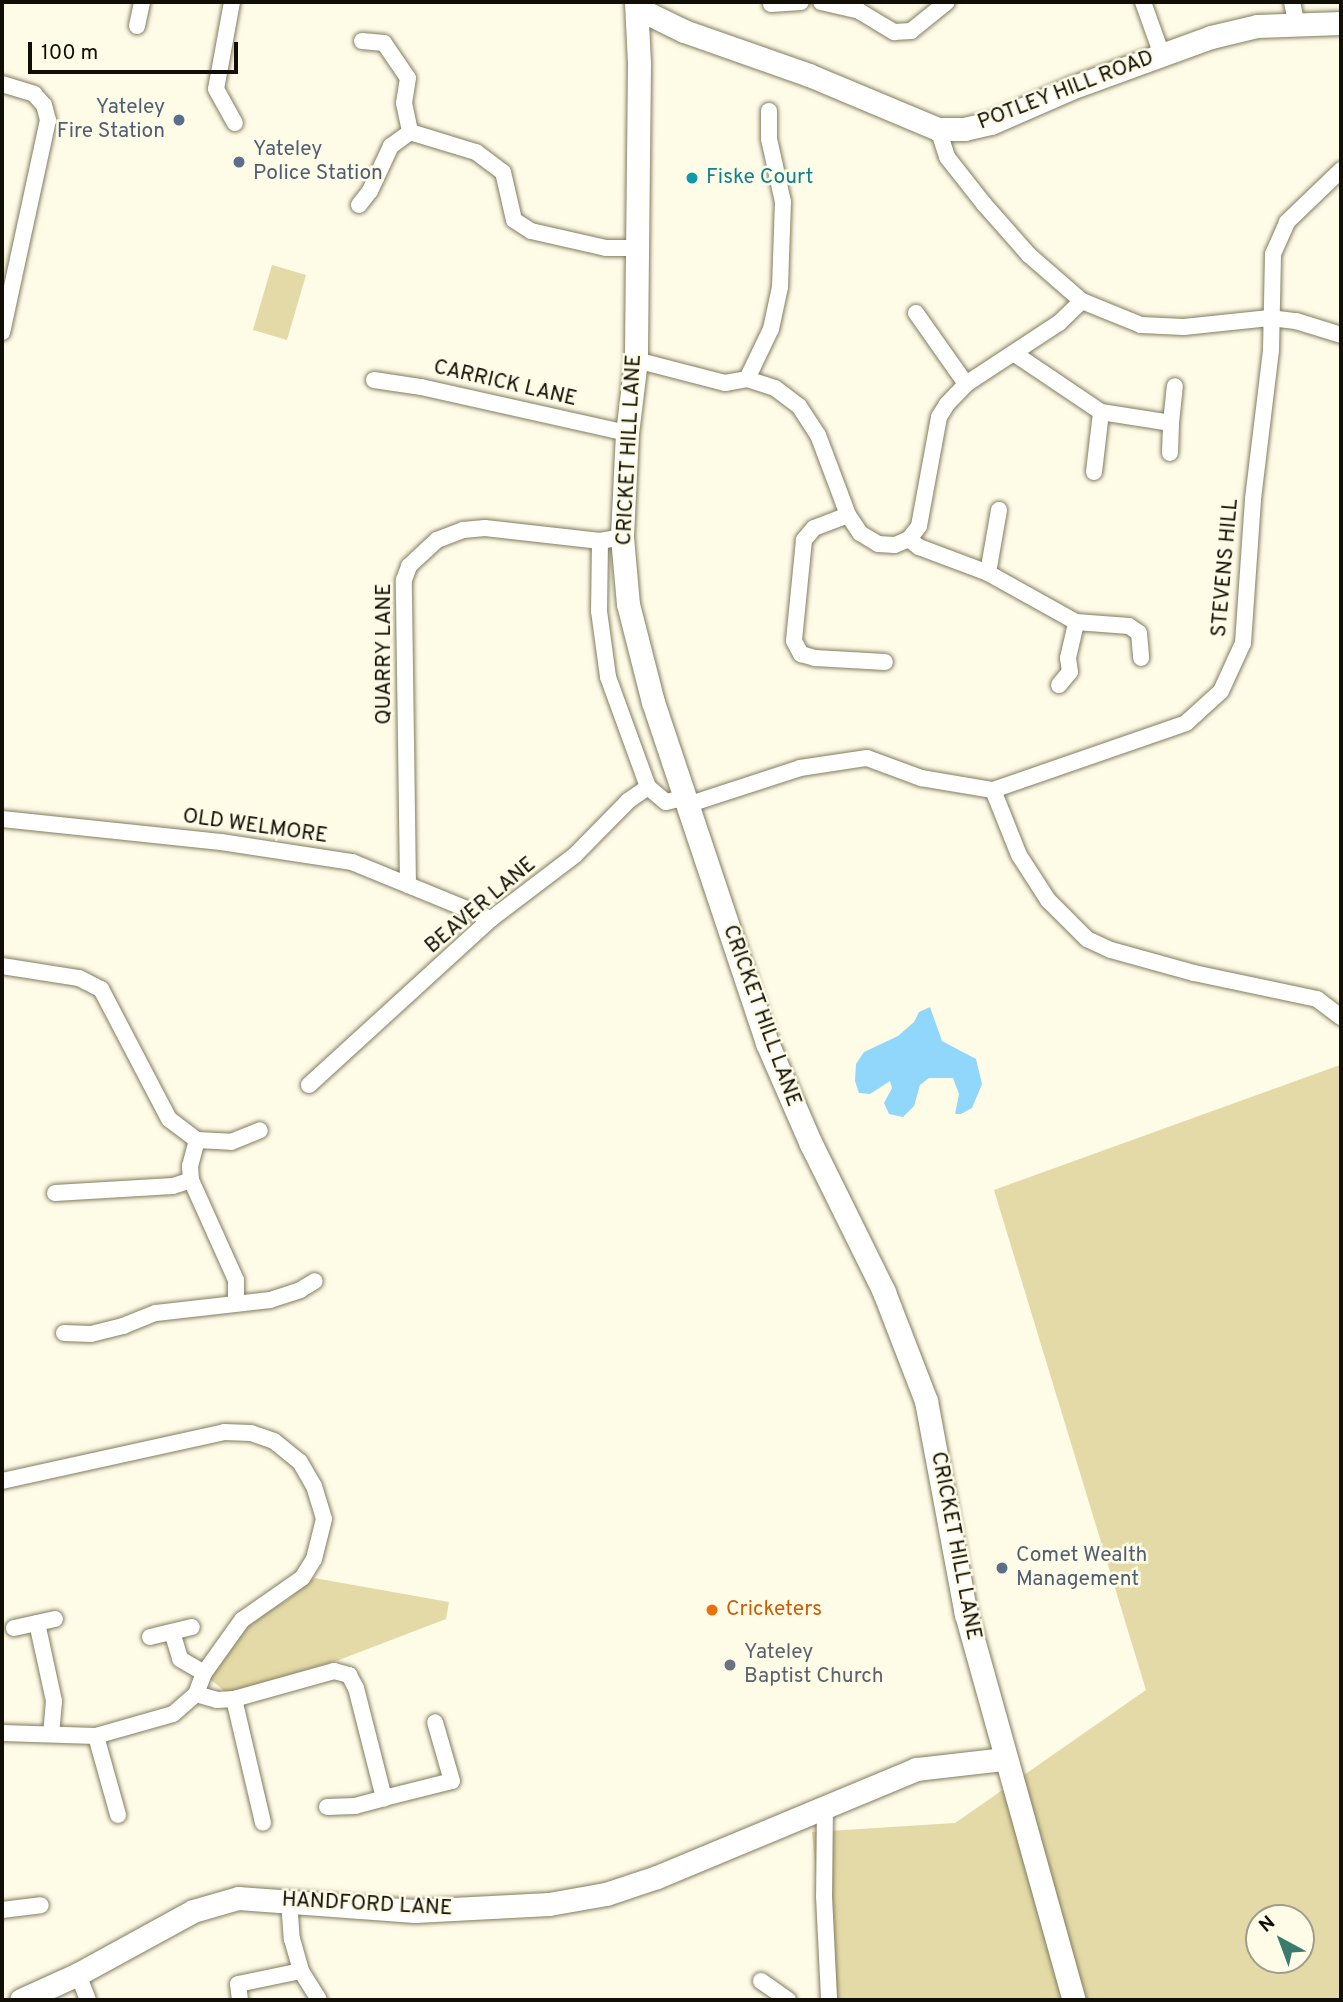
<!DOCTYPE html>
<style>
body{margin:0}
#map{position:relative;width:1343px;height:2002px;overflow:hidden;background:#fefbe7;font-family:Overpass,sans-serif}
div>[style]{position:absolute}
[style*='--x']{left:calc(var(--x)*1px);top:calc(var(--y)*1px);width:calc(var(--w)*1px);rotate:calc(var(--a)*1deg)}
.green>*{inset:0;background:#e3daa7}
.water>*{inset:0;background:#91d7fc}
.roads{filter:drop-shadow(0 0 2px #817c5e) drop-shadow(0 0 2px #817c5e)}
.street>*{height:16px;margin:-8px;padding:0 8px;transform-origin:8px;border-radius:8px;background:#fff}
.secondary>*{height:23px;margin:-11.5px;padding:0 11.5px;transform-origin:11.5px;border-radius:11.5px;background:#fff}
.dots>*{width:19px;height:19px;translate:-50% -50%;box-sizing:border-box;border:4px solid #fefbe7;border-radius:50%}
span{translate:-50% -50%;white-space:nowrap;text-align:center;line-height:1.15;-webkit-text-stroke:5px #fefbe7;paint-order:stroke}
.street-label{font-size:21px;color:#110f05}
.service-label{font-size:21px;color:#4e5e75}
.right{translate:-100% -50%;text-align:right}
.left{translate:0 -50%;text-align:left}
.culture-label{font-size:21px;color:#0d838f}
.food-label{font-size:21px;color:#c56008}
.worship-label{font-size:21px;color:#5b616d}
.frame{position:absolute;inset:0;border:4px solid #110f05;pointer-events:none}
.north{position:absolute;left:1245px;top:1904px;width:70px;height:70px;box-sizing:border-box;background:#fefbe7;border:2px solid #9f9d8d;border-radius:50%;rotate:319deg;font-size:19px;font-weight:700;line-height:28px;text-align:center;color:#110f05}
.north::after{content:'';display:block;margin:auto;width:24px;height:32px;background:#397b6c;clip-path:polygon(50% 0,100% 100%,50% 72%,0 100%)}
.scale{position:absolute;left:28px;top:42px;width:210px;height:32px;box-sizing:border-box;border:4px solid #110f05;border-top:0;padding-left:9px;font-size:21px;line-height:24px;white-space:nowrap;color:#110f05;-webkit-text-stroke:5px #fefbe7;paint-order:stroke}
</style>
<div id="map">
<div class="green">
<div style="clip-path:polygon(272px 265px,306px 275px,287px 340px,253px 330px)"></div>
<div style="clip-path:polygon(evenodd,1340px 1065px,1341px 2000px,828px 2000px,812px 1832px,955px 1823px,1146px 1690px,994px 1190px,1340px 1065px,1259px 1918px,1301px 1918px,1301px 1960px,1259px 1960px,1259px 1918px)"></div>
<div style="clip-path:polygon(314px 1578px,449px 1602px,446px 1619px,339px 1660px,227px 1693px,210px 1679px,251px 1621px,286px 1601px)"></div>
</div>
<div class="water">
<div style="clip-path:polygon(930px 1007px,942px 1041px,976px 1059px,982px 1084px,972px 1108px,961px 1114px,955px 1114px,959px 1094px,953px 1078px,929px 1078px,920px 1085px,914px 1106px,903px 1117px,889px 1114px,884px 1103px,892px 1088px,890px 1081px,870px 1094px,859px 1093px,855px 1081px,856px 1064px,864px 1052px,898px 1036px,914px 1022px,919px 1012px)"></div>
</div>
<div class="roads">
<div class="street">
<div style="--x:232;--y:2;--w:88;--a:100.4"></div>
<div style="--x:216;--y:89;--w:39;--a:61"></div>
<div style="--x:821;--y:2;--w:39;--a:13"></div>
<div style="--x:859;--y:11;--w:41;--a:31"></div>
<div style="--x:894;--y:32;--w:17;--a:-3"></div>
<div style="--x:911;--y:31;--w:46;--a:-38.9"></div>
<div style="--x:1143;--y:2;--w:56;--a:70.3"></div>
<div style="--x:1292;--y:2;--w:24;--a:78"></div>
<div style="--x:771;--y:4;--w:30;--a:-4"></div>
<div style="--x:137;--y:26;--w:25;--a:-78"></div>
<div style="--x:362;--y:41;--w:22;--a:5"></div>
<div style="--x:384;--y:43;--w:42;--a:55.6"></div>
<div style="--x:408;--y:78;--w:25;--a:99"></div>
<div style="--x:404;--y:103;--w:30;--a:78"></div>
<div style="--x:2;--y:84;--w:34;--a:17"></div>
<div style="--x:34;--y:94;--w:15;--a:48"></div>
<div style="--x:44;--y:105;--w:16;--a:75"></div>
<div style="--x:48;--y:120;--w:217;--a:102.2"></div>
<div style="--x:938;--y:129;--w:29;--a:72"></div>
<div style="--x:947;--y:157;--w:60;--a:51.8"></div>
<div style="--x:984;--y:204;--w:68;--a:48.6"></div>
<div style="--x:1029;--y:255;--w:70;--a:41"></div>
<div style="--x:1082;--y:301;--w:64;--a:22.1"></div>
<div style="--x:1141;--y:325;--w:43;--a:2.7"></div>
<div style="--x:1184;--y:327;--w:86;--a:-6"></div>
<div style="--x:1270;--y:318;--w:26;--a:7"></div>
<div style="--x:1296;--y:321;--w:47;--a:17.3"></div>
<div style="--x:359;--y:205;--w:18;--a:-52"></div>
<div style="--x:370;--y:191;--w:50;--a:-65"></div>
<div style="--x:391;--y:146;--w:24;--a:-36"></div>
<div style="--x:410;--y:132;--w:69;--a:16.9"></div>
<div style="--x:476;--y:152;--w:34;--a:37"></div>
<div style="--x:503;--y:172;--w:49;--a:77.1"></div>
<div style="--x:514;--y:220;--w:20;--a:33"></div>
<div style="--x:531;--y:231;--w:77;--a:12.8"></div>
<div style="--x:606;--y:248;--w:30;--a:0"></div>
<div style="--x:916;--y:313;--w:87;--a:54.8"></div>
<div style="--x:1015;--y:354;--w:104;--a:34"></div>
<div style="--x:1101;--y:412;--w:71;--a:8.9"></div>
<div style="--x:1171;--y:423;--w:37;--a:-84"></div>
<div style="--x:636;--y:360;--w:92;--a:14.5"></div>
<div style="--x:725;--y:383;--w:22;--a:-10"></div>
<div style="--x:747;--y:379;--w:29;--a:18"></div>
<div style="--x:775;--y:388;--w:30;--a:37"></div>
<div style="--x:799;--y:406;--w:35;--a:57"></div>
<div style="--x:818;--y:435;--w:85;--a:69.4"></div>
<div style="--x:848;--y:515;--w:22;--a:56"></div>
<div style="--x:860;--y:533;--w:21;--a:31"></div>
<div style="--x:878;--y:544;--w:17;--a:3"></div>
<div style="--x:895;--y:545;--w:15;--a:-23"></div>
<div style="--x:909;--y:539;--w:13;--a:39"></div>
<div style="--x:919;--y:547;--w:74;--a:20.6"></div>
<div style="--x:988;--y:573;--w:101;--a:29.1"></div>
<div style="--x:1076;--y:622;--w:53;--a:4.3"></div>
<div style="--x:1129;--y:626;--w:12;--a:35"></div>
<div style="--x:1139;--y:633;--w:25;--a:85"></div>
<div style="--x:747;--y:379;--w:55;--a:-64.4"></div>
<div style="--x:771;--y:329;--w:43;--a:-77.9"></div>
<div style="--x:780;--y:287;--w:85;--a:-88"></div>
<div style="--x:783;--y:202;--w:65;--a:-102.5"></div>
<div style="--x:769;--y:139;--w:28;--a:-90"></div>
<div style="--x:374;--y:380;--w:48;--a:8.5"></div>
<div style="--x:421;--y:387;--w:211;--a:12.6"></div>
<div style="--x:1170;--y:453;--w:30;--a:-88"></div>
<div style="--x:1094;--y:472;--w:60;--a:-83.3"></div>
<div style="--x:848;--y:515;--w:36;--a:159"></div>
<div style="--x:814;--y:528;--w:16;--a:130"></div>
<div style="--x:804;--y:540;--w:101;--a:95.7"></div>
<div style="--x:794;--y:641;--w:15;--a:62"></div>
<div style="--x:801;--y:654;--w:15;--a:16"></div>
<div style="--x:815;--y:658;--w:70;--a:3.3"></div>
<div style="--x:909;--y:539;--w:16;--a:-52"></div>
<div style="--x:919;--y:526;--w:111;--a:-79.6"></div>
<div style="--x:939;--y:417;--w:15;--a:-58"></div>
<div style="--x:947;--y:404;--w:28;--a:-46"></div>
<div style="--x:966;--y:384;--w:111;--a:-33.3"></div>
<div style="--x:1059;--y:323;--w:32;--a:-44"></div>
<div style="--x:600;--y:541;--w:70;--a:90.8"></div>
<div style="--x:599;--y:611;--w:67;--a:82.2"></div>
<div style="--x:608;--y:677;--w:117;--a:70"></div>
<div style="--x:648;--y:787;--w:23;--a:40"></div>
<div style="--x:666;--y:802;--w:18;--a:-13"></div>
<div style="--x:988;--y:573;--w:64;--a:-80.1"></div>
<div style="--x:1059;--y:685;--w:17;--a:-50"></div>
<div style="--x:1070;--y:672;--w:14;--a:-98"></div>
<div style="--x:1068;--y:658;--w:37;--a:-77"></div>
<div style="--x:993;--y:790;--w:70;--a:68.2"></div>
<div style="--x:1019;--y:855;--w:54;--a:57.2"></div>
<div style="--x:1048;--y:900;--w:55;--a:45"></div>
<div style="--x:1087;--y:939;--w:26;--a:25"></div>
<div style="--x:1111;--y:950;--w:86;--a:15.5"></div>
<div style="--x:1194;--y:973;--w:126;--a:11.9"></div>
<div style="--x:1317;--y:999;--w:30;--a:37"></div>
<div style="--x:687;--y:805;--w:119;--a:-18.1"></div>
<div style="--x:800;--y:768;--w:68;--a:-8.5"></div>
<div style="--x:867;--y:758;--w:58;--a:20.3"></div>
<div style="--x:921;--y:778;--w:73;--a:9.5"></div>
<div style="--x:993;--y:790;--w:204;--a:-19.1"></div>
<div style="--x:1186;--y:723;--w:47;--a:-42.4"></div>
<div style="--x:1221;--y:691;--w:53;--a:-65.4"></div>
<div style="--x:1243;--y:643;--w:144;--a:-86"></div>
<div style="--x:1253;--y:499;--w:150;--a:-83.1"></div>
<div style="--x:1271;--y:350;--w:96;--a:-88.8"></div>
<div style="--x:1273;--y:254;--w:35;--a:-66"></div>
<div style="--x:1287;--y:222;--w:75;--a:-43.9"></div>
<div style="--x:2;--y:819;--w:220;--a:6"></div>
<div style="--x:221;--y:842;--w:133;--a:8.7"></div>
<div style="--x:352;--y:862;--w:150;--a:22.3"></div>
<div style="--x:408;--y:885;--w:305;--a:-90.8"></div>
<div style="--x:404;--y:580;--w:15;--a:-70"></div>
<div style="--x:409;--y:566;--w:38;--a:-43"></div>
<div style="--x:437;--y:540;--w:28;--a:-21"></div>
<div style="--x:463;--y:530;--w:22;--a:-5"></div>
<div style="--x:485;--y:528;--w:116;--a:6.4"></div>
<div style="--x:600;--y:541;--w:22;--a:-10"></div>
<div style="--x:2;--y:966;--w:78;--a:8.9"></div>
<div style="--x:79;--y:978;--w:25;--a:27"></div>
<div style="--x:101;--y:989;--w:147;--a:62.4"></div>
<div style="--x:169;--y:1119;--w:35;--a:37"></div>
<div style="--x:197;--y:1140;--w:34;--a:3"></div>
<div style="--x:231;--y:1142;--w:31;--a:-22"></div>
<div style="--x:309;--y:1085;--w:246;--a:-42.4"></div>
<div style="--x:491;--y:919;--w:106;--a:-37.3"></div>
<div style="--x:575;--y:855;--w:76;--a:-45.5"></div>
<div style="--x:628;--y:801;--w:24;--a:-35"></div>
<div style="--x:197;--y:1140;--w:27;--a:105"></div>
<div style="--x:190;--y:1166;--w:14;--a:86"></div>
<div style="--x:191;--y:1180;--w:110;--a:65.8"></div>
<div style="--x:236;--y:1280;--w:23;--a:90"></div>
<div style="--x:55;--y:1193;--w:118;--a:-3.4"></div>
<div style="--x:173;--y:1186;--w:19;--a:-18"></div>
<div style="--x:64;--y:1333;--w:27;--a:2"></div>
<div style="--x:91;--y:1334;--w:33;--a:-14"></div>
<div style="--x:123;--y:1326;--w:35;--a:-22"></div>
<div style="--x:156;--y:1313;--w:115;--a:-6.5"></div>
<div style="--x:270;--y:1300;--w:32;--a:-18"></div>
<div style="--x:300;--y:1290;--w:17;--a:-31"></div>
<div style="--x:2;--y:1481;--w:227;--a:-12.4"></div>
<div style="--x:224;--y:1432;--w:27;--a:2"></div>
<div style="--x:251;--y:1433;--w:24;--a:19"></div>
<div style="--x:274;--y:1441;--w:33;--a:39"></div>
<div style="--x:300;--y:1462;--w:28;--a:60"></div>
<div style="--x:314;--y:1486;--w:34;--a:73"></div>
<div style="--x:324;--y:1519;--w:41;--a:104"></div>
<div style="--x:314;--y:1559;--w:22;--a:122"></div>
<div style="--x:302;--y:1578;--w:73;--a:145"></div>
<div style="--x:242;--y:1620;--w:65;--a:125.6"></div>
<div style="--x:204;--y:1673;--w:22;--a:111"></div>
<div style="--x:196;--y:1694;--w:30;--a:139"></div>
<div style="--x:173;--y:1714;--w:80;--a:164.1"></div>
<div style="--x:96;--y:1736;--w:94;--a:-178.2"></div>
<div style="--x:37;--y:1623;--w:80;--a:77.7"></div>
<div style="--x:54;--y:1701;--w:32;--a:95"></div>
<div style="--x:14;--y:1628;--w:42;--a:-12.4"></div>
<div style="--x:172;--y:1632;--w:28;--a:73"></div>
<div style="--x:180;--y:1659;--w:28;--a:30"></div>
<div style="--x:150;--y:1637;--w:43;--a:-13.4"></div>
<div style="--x:196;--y:1694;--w:22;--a:16"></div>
<div style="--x:217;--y:1700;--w:17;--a:-3"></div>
<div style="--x:234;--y:1699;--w:104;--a:-15.6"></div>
<div style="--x:334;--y:1671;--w:16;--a:15"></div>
<div style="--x:349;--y:1675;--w:15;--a:62"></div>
<div style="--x:356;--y:1688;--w:114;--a:75.7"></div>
<div style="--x:384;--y:1798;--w:70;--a:-14"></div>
<div style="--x:452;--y:1781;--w:61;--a:-106.1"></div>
<div style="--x:234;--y:1699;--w:127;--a:76.8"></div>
<div style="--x:96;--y:1736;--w:82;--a:74.4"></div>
<div style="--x:825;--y:1805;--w:91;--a:90.6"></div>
<div style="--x:824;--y:1896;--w:104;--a:87.2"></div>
<div style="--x:327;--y:1807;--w:28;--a:-2"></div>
<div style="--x:355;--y:1806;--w:30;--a:-15"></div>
<div style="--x:289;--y:1900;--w:39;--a:86"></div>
<div style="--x:292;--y:1939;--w:33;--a:74"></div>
<div style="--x:301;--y:1971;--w:34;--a:58"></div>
<div style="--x:2;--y:1910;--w:39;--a:-7"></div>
<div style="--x:78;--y:1974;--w:28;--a:69"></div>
<div style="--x:761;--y:1981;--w:33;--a:35"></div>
<div style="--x:240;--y:2000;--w:16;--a:-97"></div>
<div style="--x:238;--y:1984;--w:64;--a:-11.7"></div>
</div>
<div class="secondary">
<div style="--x:636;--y:2;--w:62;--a:87.2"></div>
<div style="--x:639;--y:64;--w:296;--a:90.6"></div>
<div style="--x:636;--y:360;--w:74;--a:97"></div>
<div style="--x:627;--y:433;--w:104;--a:92.8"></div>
<div style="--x:622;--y:537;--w:67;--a:84.9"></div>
<div style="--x:628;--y:604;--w:101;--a:75.7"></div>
<div style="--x:653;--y:702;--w:360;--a:71.5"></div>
<div style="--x:767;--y:1043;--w:110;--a:66.5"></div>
<div style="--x:811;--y:1144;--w:165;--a:63.7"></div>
<div style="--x:884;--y:1292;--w:117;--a:68.9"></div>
<div style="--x:926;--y:1401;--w:217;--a:79.4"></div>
<div style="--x:966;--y:1614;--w:401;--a:74.4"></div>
<div style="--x:637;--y:8;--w:52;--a:26.1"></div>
<div style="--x:684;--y:31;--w:133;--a:19.4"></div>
<div style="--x:809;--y:75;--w:140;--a:22.7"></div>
<div style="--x:938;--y:129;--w:26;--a:0"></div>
<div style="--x:964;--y:129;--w:28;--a:-13"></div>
<div style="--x:991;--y:123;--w:87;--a:-23.6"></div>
<div style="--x:1071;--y:88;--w:149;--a:-20"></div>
<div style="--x:1211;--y:37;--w:47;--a:-13.4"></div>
<div style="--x:1257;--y:26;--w:84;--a:-2"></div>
<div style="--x:21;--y:2000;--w:63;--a:-24.5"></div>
<div style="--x:78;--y:1974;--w:131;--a:-28.7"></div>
<div style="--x:193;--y:1911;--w:47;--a:-16.1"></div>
<div style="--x:238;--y:1898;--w:177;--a:4.2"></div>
<div style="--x:415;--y:1911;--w:134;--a:-3"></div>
<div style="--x:549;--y:1904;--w:58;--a:-10"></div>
<div style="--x:606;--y:1894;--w:54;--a:-18.4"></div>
<div style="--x:657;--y:1877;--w:281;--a:-22.6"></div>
<div style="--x:916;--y:1769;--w:89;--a:-6.5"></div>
</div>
</div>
<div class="dots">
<div style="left:179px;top:120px;background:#5c6f8a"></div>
<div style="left:239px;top:162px;background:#5c6f8a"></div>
<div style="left:692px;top:178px;background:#0f9aa8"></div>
<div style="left:1002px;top:1568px;background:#5c6f8a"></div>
<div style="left:712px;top:1610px;background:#e8710a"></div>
<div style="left:730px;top:1665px;background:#6b7280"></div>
</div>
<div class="street-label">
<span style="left:1066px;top:91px;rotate:-21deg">POTLEY HILL ROAD</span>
<span style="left:505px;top:384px;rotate:13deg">CARRICK LANE</span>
<span style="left:630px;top:450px;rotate:-87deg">CRICKET HILL LANE</span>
<span style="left:1226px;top:568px;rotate:-85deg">STEVENS HILL</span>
<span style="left:385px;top:654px;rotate:-90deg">QUARRY LANE</span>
<span style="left:255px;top:827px;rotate:8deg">OLD WELMORE</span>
<span style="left:481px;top:906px;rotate:-40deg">BEAVER LANE</span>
<span style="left:761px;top:1016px;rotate:70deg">CRICKET HILL LANE</span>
<span style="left:955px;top:1546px;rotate:79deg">CRICKET HILL LANE</span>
<span style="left:367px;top:1905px;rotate:3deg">HANDFORD LANE</span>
</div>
<div class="service-label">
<span class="right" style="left:165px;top:120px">Yateley<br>Fire Station</span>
<span class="left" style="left:253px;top:162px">Yateley<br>Police Station</span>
<span class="left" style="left:1016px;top:1568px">Comet Wealth<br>Management</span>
</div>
<div class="culture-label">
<span class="left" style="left:706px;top:178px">Fiske Court</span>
</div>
<div class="food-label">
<span class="left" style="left:726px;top:1610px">Cricketers</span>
</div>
<div class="worship-label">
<span class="left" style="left:744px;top:1665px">Yateley<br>Baptist Church</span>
</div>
<div class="frame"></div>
<div class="north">N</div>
<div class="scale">100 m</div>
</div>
